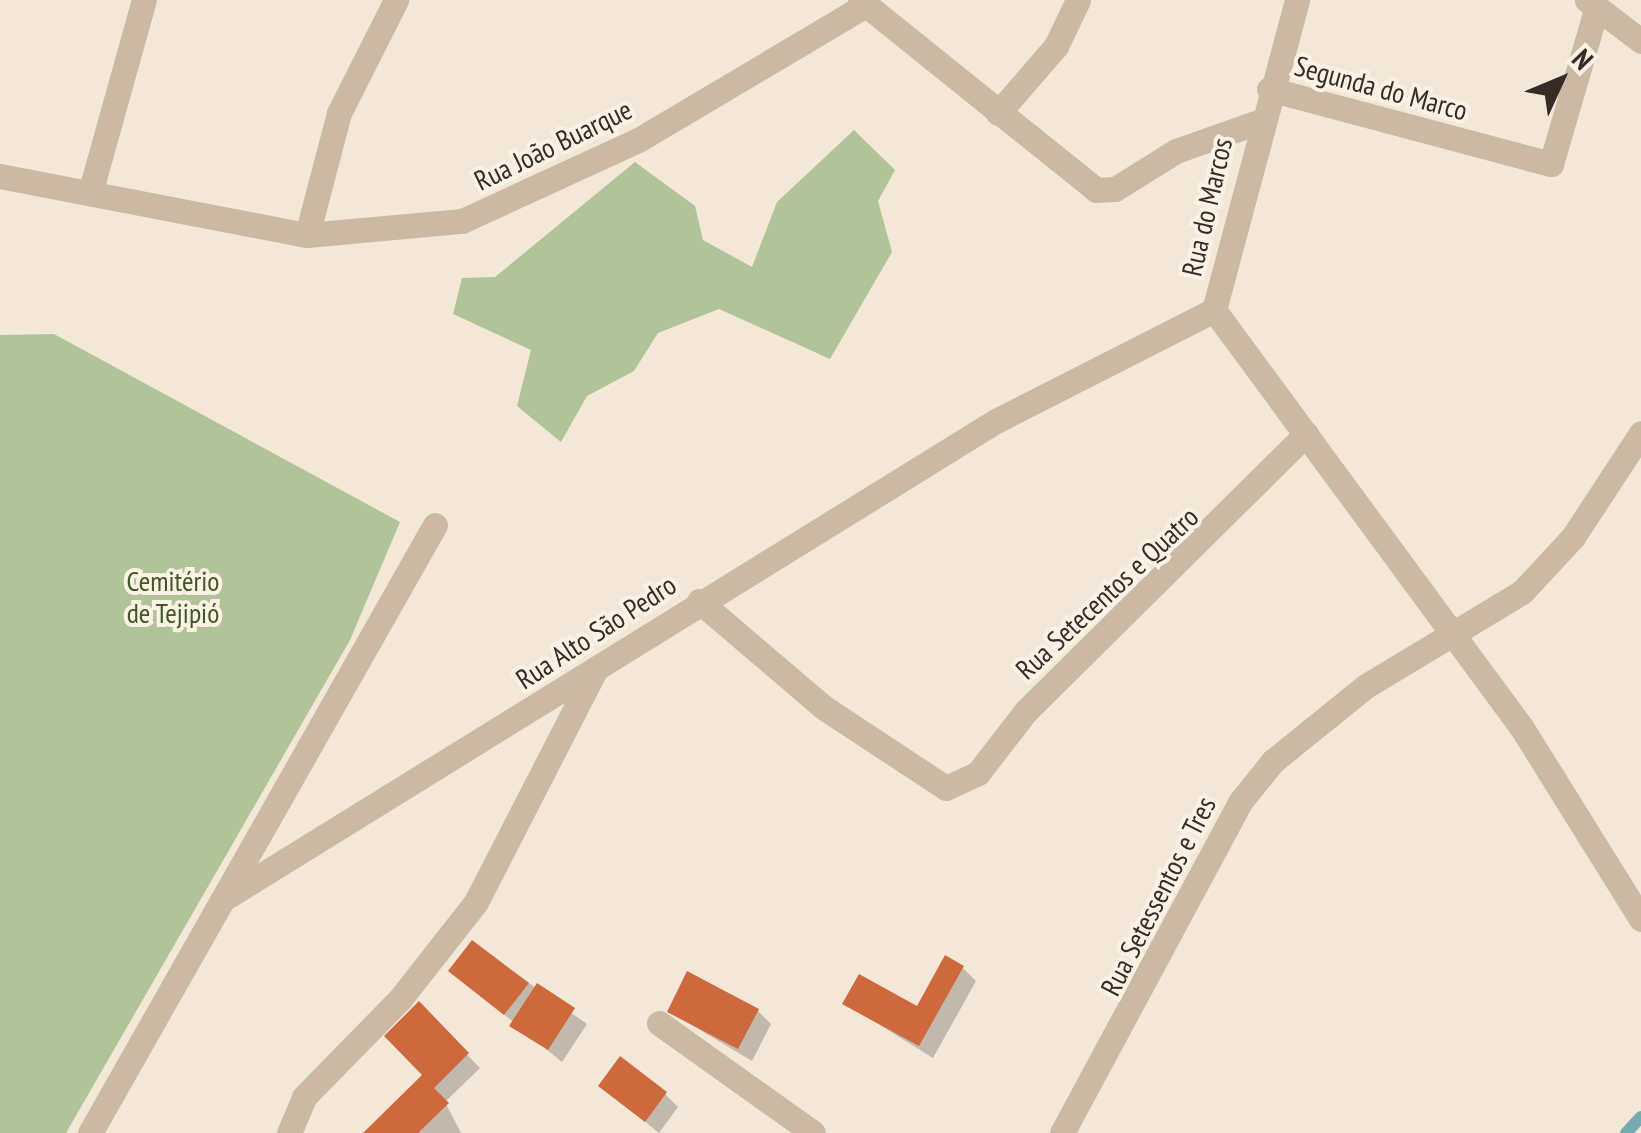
<!DOCTYPE html>
<meta charset="utf-8">
<style>
body{margin:0}
#map{position:relative;width:1641px;height:1133px;overflow:hidden;background:#f3e8d8;font-family:"PT Sans Narrow",sans-serif}
div>[style]{position:absolute}
[style*='--x']{left:calc(var(--x)*1px);top:calc(var(--y)*1px);width:calc(var(--w)*1px);rotate:calc(var(--a)*1deg)}
.green>*{inset:0;background:#b1c398}
.shadow>*{inset:0;background:#0003}
.stream>*{height:12px;margin:-6px;padding:0 6px;transform-origin:6px;border-radius:6px;background:#76abb1}
.building>*{inset:0;background:#cd693c}
.minor>*{height:25px;margin:-12.5px;padding:0 12.5px;transform-origin:12.5px;border-radius:12.5px;background:#cbb9a4}
span{translate:-50% -50%;white-space:nowrap;text-align:center;line-height:1.15;-webkit-text-stroke:8px #faf2e5;paint-order:stroke}
.street-label{font-size:28px;color:#362c26}
.park-label{font-size:28px;color:#425628}
.north{position:absolute;left:1511px;top:30px;width:100px;height:100px;-webkit-text-stroke:8px #faf2e5;paint-order:stroke;rotate:46deg;font-size:28px;font-weight:700;line-height:40px;text-align:center;color:#362c26}
.north::after{content:'';display:block;margin:auto;width:35px;height:45px;background:#362c26;clip-path:polygon(50% 0,100% 100%,50% 72%,0 100%)}
</style>
<div id="map">
<div class="green">
<div style="clip-path:polygon(854px 130px,895px 170px,878px 201px,892px 252px,830px 359px,719px 309px,658px 333px,634px 371px,587px 396px,561px 442px,517px 406px,531px 350px,453px 314px,462px 278px,495px 277px,635px 162px,695px 206px,703px 240px,752px 267px,777px 202px)"></div>
<div style="clip-path:polygon(54px 334px,400px 522px,350px 640px,66px 1133px,0 1133px,0 335px)"></div>
</div>
<div class="shadow">
<div style="clip-path:polygon(472px 943px,587px 1024px,562px 1062px,451px 971px)"></div>
<div style="clip-path:polygon(963px 968px,976px 981px,933px 1058px,846px 1004px,918px 1010px)"></div>
<div style="clip-path:polygon(419px 1005px,480px 1068px,445px 1102px,461px 1133px,366px 1133px,425px 1075px)"></div>
<div style="clip-path:polygon(758px 1011px,771px 1024px,752px 1061px,670px 1012px)"></div>
<div style="clip-path:polygon(601px 1086px,665px 1094px,678px 1107px,659px 1133px)"></div>
</div>
<div class="stream">
<div style="--x:1626;--y:1133;--w:22;--a:-47"></div>
</div>
<div class="building">
<div style="clip-path:polygon(472px 940px,529px 983px,504px 1015px,448px 971px)"></div>
<div style="clip-path:polygon(945px 955px,964px 966px,919px 1046px,842px 1004px,859px 974px,917px 1006px)"></div>
<div style="clip-path:polygon(687px 971px,759px 1009px,738px 1049px,667px 1012px)"></div>
<div style="clip-path:polygon(537px 983px,575px 1008px,548px 1050px,509px 1026px)"></div>
<div style="clip-path:polygon(419px 1001px,469px 1053px,434px 1088px,449px 1103px,418px 1133px,363px 1133px,422px 1075px,384px 1036px)"></div>
<div style="clip-path:polygon(620px 1056px,667px 1092px,645px 1122px,598px 1086px)"></div>
</div>
<div class="minor">
<div style="--x:860;--y:0;--w:303;--a:38.8"></div>
<div style="--x:1096;--y:190;--w:19;--a:-3"></div>
<div style="--x:1115;--y:189;--w:72;--a:-31.9"></div>
<div style="--x:1176;--y:151;--w:87;--a:-19.5"></div>
<div style="--x:1587;--y:0;--w:68;--a:37.2"></div>
<div style="--x:1269;--y:89;--w:292;--a:14.9"></div>
<div style="--x:1551;--y:164;--w:164;--a:-73.7"></div>
<div style="--x:998;--y:113;--w:89;--a:-49.1"></div>
<div style="--x:1056;--y:46;--w:51;--a:-64.4"></div>
<div style="--x:0;--y:176;--w:313;--a:10.9"></div>
<div style="--x:307;--y:235;--w:156;--a:-5.2"></div>
<div style="--x:462;--y:221;--w:196;--a:-24.7"></div>
<div style="--x:640;--y:139;--w:263;--a:-30.7"></div>
<div style="--x:90;--y:193;--w:200;--a:-74.4"></div>
<div style="--x:307;--y:235;--w:126;--a:-75.3"></div>
<div style="--x:339;--y:113;--w:127;--a:-63.2"></div>
<div style="--x:1214;--y:310;--w:519;--a:53.62"></div>
<div style="--x:1522;--y:728;--w:225;--a:58.1"></div>
<div style="--x:699;--y:601;--w:163;--a:40.5"></div>
<div style="--x:823;--y:707;--w:147;--a:33.4"></div>
<div style="--x:946;--y:788;--w:35;--a:-25"></div>
<div style="--x:978;--y:773;--w:78;--a:-52.3"></div>
<div style="--x:1026;--y:711;--w:394;--a:-44.7"></div>
<div style="--x:228;--y:896;--w:903;--a:-31.74"></div>
<div style="--x:996;--y:421;--w:245;--a:-27"></div>
<div style="--x:1214;--y:310;--w:321;--a:-75"></div>
<div style="--x:659;--y:1023;--w:189;--a:35.5"></div>
<div style="--x:90;--y:1133;--w:699;--a:-60.43"></div>
<div style="--x:289;--y:1133;--w:39;--a:-67"></div>
<div style="--x:304;--y:1097;--w:137;--a:-45.6"></div>
<div style="--x:400;--y:999;--w:123;--a:-51.9"></div>
<div style="--x:476;--y:902;--w:261;--a:-62.8"></div>
<div style="--x:1062;--y:1133;--w:376;--a:-61.7"></div>
<div style="--x:1240;--y:802;--w:53;--a:-51.2"></div>
<div style="--x:1273;--y:761;--w:119;--a:-38.9"></div>
<div style="--x:1366;--y:686;--w:182;--a:-31.1"></div>
<div style="--x:1522;--y:592;--w:75;--a:-47.2"></div>
<div style="--x:1573;--y:537;--w:124;--a:-56.8"></div>
</div>
<div class="street-label">
<span style="left:1381px;top:88px;rotate:15deg">Segunda do Marco</span>
<span style="left:553px;top:145px;rotate:-26deg">Rua João Buarque</span>
<span style="left:1207px;top:207px;rotate:-77deg">Rua do Marcos</span>
<span style="left:1107px;top:593px;rotate:-43deg">Rua Setecentos e Quatro</span>
<span style="left:596px;top:632px;rotate:-33deg">Rua Alto São Pedro</span>
<span style="left:1158px;top:896px;rotate:-63deg">Rua Setessentos e Tres</span>
</div>
<div class="park-label">
<span style="left:173px;top:597px">Cemitério<br>de Tejipió</span>
</div>
<div class="north">N</div>
</div>
